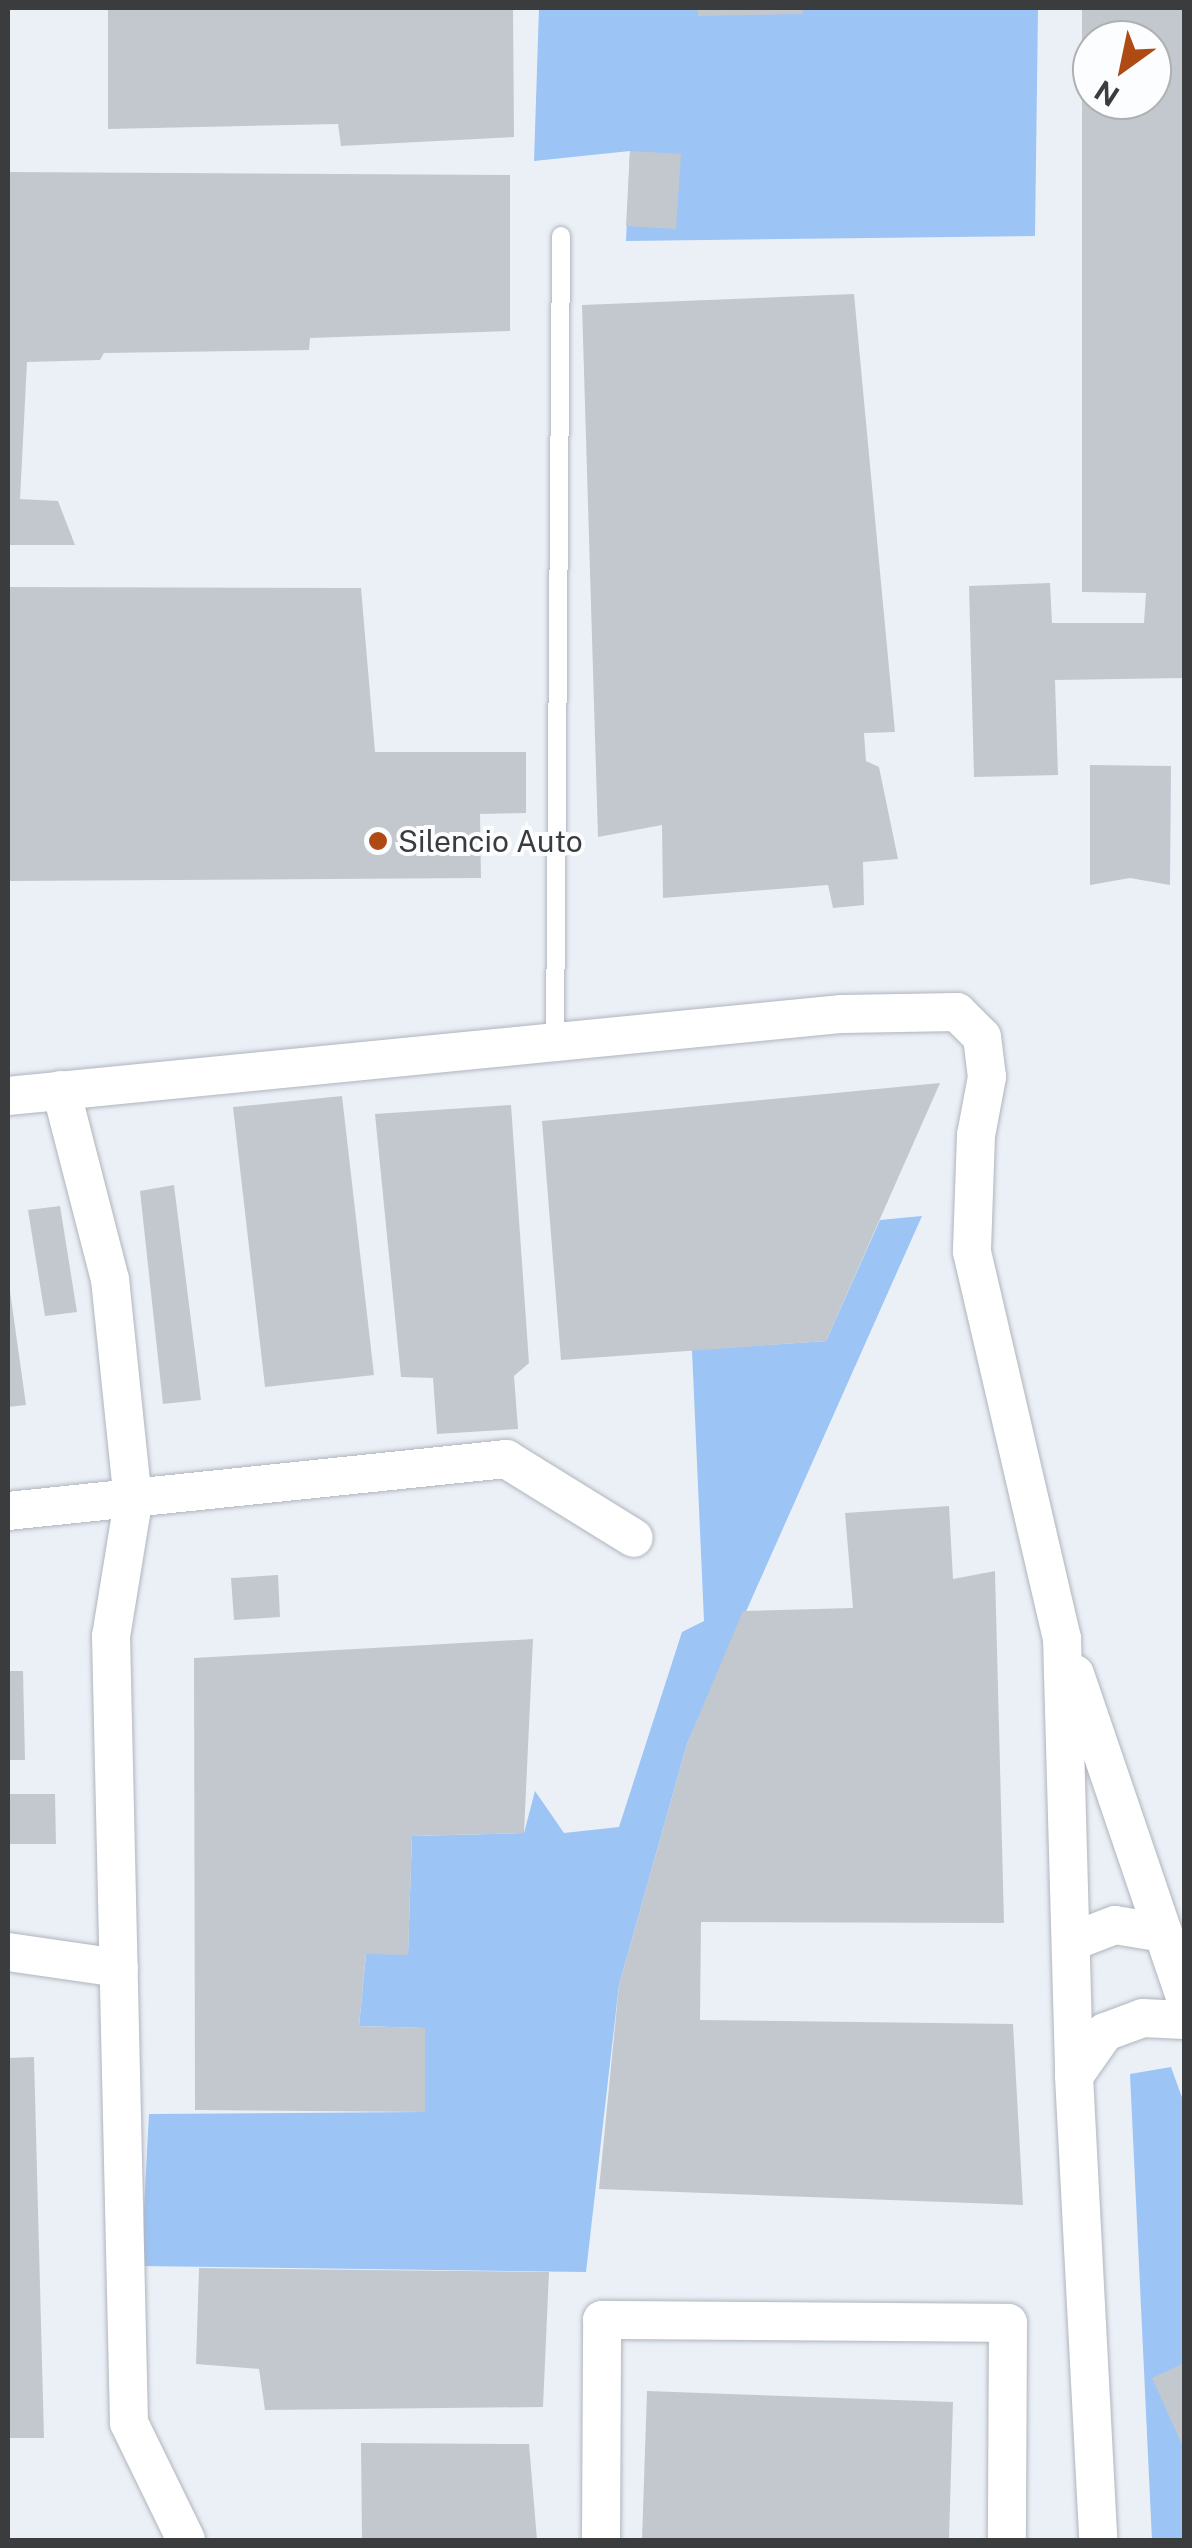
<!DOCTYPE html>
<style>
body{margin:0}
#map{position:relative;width:1192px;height:2548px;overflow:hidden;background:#ebf0f7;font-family:"Public Sans",sans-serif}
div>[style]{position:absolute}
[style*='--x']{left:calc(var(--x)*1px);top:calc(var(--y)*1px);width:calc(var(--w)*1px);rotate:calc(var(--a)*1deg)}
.green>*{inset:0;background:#9cc4f5}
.building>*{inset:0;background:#c3c8cf}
.roads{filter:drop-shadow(0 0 2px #b0b5bc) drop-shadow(0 0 2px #b0b5bc)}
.service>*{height:18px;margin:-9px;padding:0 9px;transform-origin:9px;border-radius:9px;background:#fff}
.minor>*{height:38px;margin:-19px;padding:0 19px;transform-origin:19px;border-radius:19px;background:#fff}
.dots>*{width:28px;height:28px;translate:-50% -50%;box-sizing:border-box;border:5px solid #fcfdfe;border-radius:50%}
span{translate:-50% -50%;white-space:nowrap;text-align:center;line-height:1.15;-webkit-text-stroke:8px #fcfdfe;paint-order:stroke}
.poi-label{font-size:30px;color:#3a3c3e}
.left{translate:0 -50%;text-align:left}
.frame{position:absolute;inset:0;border:10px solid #3a3c3e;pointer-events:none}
.north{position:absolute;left:1072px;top:20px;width:100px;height:100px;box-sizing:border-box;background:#fcfdfe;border:2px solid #aeb0b1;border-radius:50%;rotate:213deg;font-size:28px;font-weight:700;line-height:40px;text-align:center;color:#3a3c3e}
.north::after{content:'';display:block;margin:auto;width:35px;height:45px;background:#ae4b14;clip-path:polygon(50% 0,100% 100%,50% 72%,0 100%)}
</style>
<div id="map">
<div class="green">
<div style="clip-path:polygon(539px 8px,1038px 8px,1035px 236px,626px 241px,630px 151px,534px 161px)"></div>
<div style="clip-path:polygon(922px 1216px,687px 1744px,619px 1985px,586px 2272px,141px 2266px,149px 2114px,425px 2112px,425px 2028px,359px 2026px,366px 1954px,408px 1954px,412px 1836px,524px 1833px,535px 1791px,564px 1833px,619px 1827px,682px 1632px,704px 1621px,692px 1350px,826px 1341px,880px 1220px)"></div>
<div style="clip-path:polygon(1171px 2067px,1184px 2103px,1184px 2540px,1152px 2540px,1130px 2074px)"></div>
</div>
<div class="building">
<div style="clip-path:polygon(108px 8px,513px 8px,514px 137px,341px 146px,338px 124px,108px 129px)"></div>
<div style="clip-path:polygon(698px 8px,803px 8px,803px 14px,698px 16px)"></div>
<div style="clip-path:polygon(evenodd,1082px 8px,1184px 8px,1184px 678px,1055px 680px,1058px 775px,974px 777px,969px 586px,1050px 583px,1052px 623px,1144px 623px,1146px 593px,1082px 592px,1082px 8px,1092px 40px,1152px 40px,1152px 100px,1092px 100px,1092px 40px)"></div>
<div style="clip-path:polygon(630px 151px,681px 154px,676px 229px,626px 226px)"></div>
<div style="clip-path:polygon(8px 172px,510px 175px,510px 331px,310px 338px,309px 350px,104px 353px,100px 360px,27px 362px,20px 499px,58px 501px,75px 545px,8px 545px)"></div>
<div style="clip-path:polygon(854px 294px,895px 732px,864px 733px,866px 761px,879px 767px,898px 859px,863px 862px,864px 905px,833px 908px,828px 885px,663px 898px,662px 825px,598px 837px,582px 305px)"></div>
<div style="clip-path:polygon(8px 587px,361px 588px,375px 752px,526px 752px,526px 813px,480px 814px,481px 878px,8px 881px)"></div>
<div style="clip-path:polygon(1090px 765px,1171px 766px,1170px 885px,1130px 878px,1090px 885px)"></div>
<div style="clip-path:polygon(940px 1083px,826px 1341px,561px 1360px,542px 1121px)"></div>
<div style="clip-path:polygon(342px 1096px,374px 1375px,265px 1387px,233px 1107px)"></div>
<div style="clip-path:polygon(511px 1105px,529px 1363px,514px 1376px,518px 1429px,437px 1434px,433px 1378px,401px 1377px,375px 1114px)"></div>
<div style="clip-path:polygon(174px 1185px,201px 1400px,163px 1404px,140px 1191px)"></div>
<div style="clip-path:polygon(60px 1206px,77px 1312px,45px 1316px,28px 1210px)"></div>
<div style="clip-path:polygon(8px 1277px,26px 1405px,8px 1407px)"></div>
<div style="clip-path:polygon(949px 1506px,953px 1579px,995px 1571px,1004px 1923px,701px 1922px,700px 2020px,1013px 2024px,1023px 2205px,599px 2189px,619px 1985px,687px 1744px,743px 1611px,853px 1608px,845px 1513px)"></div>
<div style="clip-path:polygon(278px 1575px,280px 1617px,234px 1620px,231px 1578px)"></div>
<div style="clip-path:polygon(533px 1639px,524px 1833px,412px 1836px,408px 1955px,366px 1954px,359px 2026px,425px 2028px,425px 2112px,195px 2110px,194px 1658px)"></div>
<div style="clip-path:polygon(8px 1671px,23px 1671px,25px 1760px,8px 1760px)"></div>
<div style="clip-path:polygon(8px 1794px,55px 1794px,56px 1844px,8px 1844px)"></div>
<div style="clip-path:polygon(34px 2057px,44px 2438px,8px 2438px,8px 2058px)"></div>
<div style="clip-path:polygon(199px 2268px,549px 2272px,543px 2407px,265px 2410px,259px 2369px,196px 2364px)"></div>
<div style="clip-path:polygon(1184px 2363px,1184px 2449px,1152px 2378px)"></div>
<div style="clip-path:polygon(647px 2391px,953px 2402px,949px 2540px,642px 2540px)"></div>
<div style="clip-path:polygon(361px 2443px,529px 2444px,537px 2540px,362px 2540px)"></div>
</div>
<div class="roads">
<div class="service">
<div style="--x:555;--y:1038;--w:802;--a:-89.57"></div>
</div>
<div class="minor">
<div style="--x:61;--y:1090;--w:195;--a:75.5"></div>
<div style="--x:110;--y:1279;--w:224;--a:84.1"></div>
<div style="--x:133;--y:1502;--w:136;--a:99.3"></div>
<div style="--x:111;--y:1636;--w:787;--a:88.69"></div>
<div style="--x:129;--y:2423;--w:130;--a:64"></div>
<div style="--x:8;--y:1096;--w:838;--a:-5.62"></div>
<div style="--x:842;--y:1014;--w:115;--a:-1"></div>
<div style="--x:957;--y:1012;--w:35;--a:45"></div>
<div style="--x:982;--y:1037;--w:40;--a:82.9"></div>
<div style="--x:987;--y:1077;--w:59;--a:100.7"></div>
<div style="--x:976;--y:1135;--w:117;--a:92"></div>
<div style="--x:972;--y:1252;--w:396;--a:76.9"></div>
<div style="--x:1062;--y:1638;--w:438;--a:88.4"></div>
<div style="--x:1074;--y:2076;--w:465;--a:87"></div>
<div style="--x:8;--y:1511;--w:501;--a:-5.96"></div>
<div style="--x:506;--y:1459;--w:150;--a:31.7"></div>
<div style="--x:1075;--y:1674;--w:338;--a:71.2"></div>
<div style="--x:1071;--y:1942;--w:47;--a:-21.1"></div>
<div style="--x:1115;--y:1925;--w:49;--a:9.5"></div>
<div style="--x:8;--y:1952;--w:112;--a:8.2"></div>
<div style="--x:1074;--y:2076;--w:54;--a:-54.8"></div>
<div style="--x:1105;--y:2032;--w:40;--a:-20.2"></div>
<div style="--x:1143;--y:2018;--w:41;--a:2.8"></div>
<div style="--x:601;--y:2540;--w:220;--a:-89.7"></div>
<div style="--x:602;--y:2320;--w:406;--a:0.4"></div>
<div style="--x:1008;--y:2323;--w:217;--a:90.3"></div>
</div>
</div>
<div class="dots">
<div style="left:378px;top:841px;background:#ae4b14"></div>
</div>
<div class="poi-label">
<span class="left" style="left:398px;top:841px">Silencio Auto</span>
</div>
<div class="frame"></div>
<div class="north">N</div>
</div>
